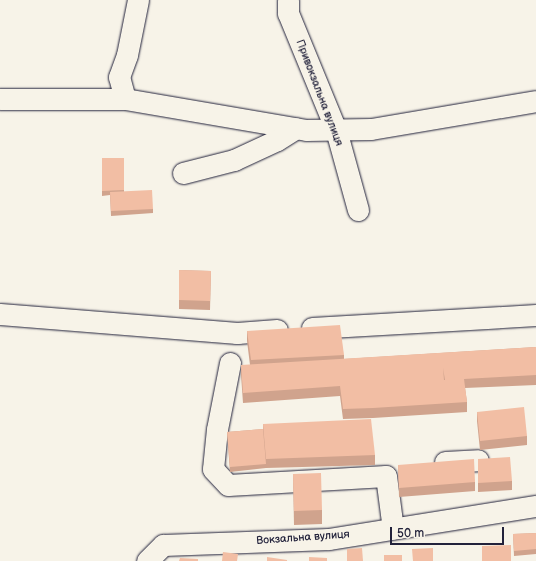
<!DOCTYPE html>
<meta charset="utf-8">
<style>
body{margin:0}
#map{position:relative;width:536px;height:561px;overflow:hidden;background:#f7f3e8;font-family:"Balsamiq Sans",sans-serif}
div>[style]{position:absolute}
[style*='--x']{left:calc(var(--x)*1px);top:calc(var(--y)*1px);width:calc(var(--w)*1px);rotate:calc(var(--a)*1deg)}
.roads{filter:drop-shadow(0 0 1px #22223b) drop-shadow(0 0 1px #22223b)}
.minor>*{height:21px;margin:-10.5px;padding:0 10.5px;transform-origin:10.5px;border-radius:10.5px;background:#f7f3e8}
.wall>*{inset:0;background:#d0a38d}
.building>*{inset:0;background:#f2bea4}
span{translate:-50% -50%;white-space:nowrap;text-align:center;line-height:1.15;-webkit-text-stroke:3.5px #f7f3e8;paint-order:stroke}
.street-label{font-size:11px;color:#22223b}
.scale{position:absolute;left:390px;top:527px;width:114px;height:18px;box-sizing:border-box;border:2px solid #22223b;border-top:0;padding-left:5px;font-size:12px;line-height:14px;white-space:nowrap;color:#22223b;-webkit-text-stroke:3px #f7f3e8;paint-order:stroke}
</style>
<div id="map">
<div class="roads">
<div class="minor">
<div style="--x:288;--y:0;--w:13;--a:90"></div>
<div style="--x:288;--y:13;--w:126;--a:67.7"></div>
<div style="--x:336;--y:130;--w:83;--a:74.6"></div>
<div style="--x:0;--y:99;--w:125;--a:0"></div>
<div style="--x:125;--y:99;--w:184;--a:9.7"></div>
<div style="--x:306;--y:130;--w:65;--a:-0.9"></div>
<div style="--x:371;--y:129;--w:167;--a:-9.6"></div>
<div style="--x:125;--y:99;--w:23;--a:-105"></div>
<div style="--x:119;--y:77;--w:23;--a:-70"></div>
<div style="--x:127;--y:55;--w:56;--a:-78.7"></div>
<div style="--x:183;--y:173;--w:53;--a:-14.3"></div>
<div style="--x:234;--y:160;--w:47;--a:-24.9"></div>
<div style="--x:277;--y:140;--w:22;--a:-32"></div>
<div style="--x:0;--y:314;--w:238;--a:4.6"></div>
<div style="--x:237;--y:333;--w:40;--a:-4.3"></div>
<div style="--x:312;--y:328;--w:224;--a:-3.3"></div>
<div style="--x:230;--y:363;--w:67;--a:101.1"></div>
<div style="--x:217;--y:429;--w:40;--a:95.7"></div>
<div style="--x:213;--y:469;--w:22;--a:47"></div>
<div style="--x:228;--y:485;--w:158;--a:-3.3"></div>
<div style="--x:386;--y:476;--w:53;--a:82.5"></div>
<div style="--x:445;--y:462;--w:33;--a:-3"></div>
<div style="--x:147;--y:561;--w:23;--a:-45"></div>
<div style="--x:163;--y:545;--w:166;--a:-2.1"></div>
<div style="--x:329;--y:539;--w:210;--a:-9.1"></div>
</div>
</div>
<div class="wall">
<div style="clip-path:polygon(102px 158px,124px 158px,124px 192px,153px 209px,153px 213px,111px 216px,110px 195px,102px 196px)"></div>
<div style="clip-path:polygon(179px 270px,211px 271px,210px 310px,179px 309px)"></div>
<div style="clip-path:polygon(247px 331px,344px 355px,344px 359px,536px 347px,536px 385px,465px 388px,467px 402px,467px 412px,373px 418px,343px 419px,340px 396px,243px 403px,241px 375px,241px 365px,250px 365px,247px 341px)"></div>
<div style="clip-path:polygon(477px 412px,527px 436px,527px 445px,480px 450px,477px 421px)"></div>
<div style="clip-path:polygon(263px 424px,375px 455px,375px 465px,266px 468px,230px 472px,227px 432px,263px 429px)"></div>
<div style="clip-path:polygon(478px 459px,512px 481px,512px 490px,478px 492px)"></div>
<div style="clip-path:polygon(398px 465px,475px 482px,475px 491px,399px 497px)"></div>
<div style="clip-path:polygon(293px 474px,322px 510px,322px 524px,294px 525px)"></div>
<div style="clip-path:polygon(536px 533px,536px 554px,514px 556px,513px 534px)"></div>
</div>
<div class="building">
<div style="clip-path:polygon(102px 158px,124px 158px,124px 190px,102px 191px)"></div>
<div style="clip-path:polygon(152px 190px,153px 209px,111px 211px,110px 192px)"></div>
<div style="clip-path:polygon(179px 270px,211px 271px,210px 301px,179px 300px)"></div>
<div style="clip-path:polygon(340px 325px,344px 355px,251px 360px,247px 331px)"></div>
<div style="clip-path:polygon(evenodd,536px 347px,536px 375px,464px 379px,467px 402px,373px 408px,343px 409px,340px 386px,243px 393px,241px 365px,536px 347px,443px 368px,445px 380px,444px 380px,443px 368px)"></div>
<div style="clip-path:polygon(524px 407px,527px 436px,480px 441px,477px 412px)"></div>
<div style="clip-path:polygon(371px 419px,375px 455px,266px 459px,263px 424px)"></div>
<div style="clip-path:polygon(263px 429px,266px 464px,230px 467px,227px 432px)"></div>
<div style="clip-path:polygon(510px 457px,512px 481px,478px 483px,478px 459px)"></div>
<div style="clip-path:polygon(474px 459px,475px 482px,399px 488px,398px 465px)"></div>
<div style="clip-path:polygon(321px 473px,322px 510px,294px 511px,293px 474px)"></div>
<div style="clip-path:polygon(536px 533px,536px 549px,514px 551px,513px 534px)"></div>
<div style="clip-path:polygon(511px 545px,511px 561px,482px 561px,482px 546px)"></div>
<div style="clip-path:polygon(362px 548px,363px 561px,347px 561px,347px 549px)"></div>
<div style="clip-path:polygon(433px 548px,433px 561px,413px 561px,412px 549px)"></div>
<div style="clip-path:polygon(223px 552px,238px 554px,237px 561px,222px 561px)"></div>
<div style="clip-path:polygon(384px 555px,402px 555px,402px 561px,384px 561px)"></div>
<div style="clip-path:polygon(267px 557px,287px 560px,287px 561px,267px 561px)"></div>
<div style="clip-path:polygon(309px 557px,327px 558px,327px 561px,309px 561px)"></div>
<div style="clip-path:polygon(180px 558px,198px 559px,198px 561px,179px 561px)"></div>
</div>
<div class="street-label">
<span style="left:319px;top:93px;rotate:69deg">Привокзальна вулиця</span>
<span style="left:303px;top:538px;rotate:-4deg">Вокзальна вулиця</span>
</div>
<div class="scale">50 m</div>
</div>
